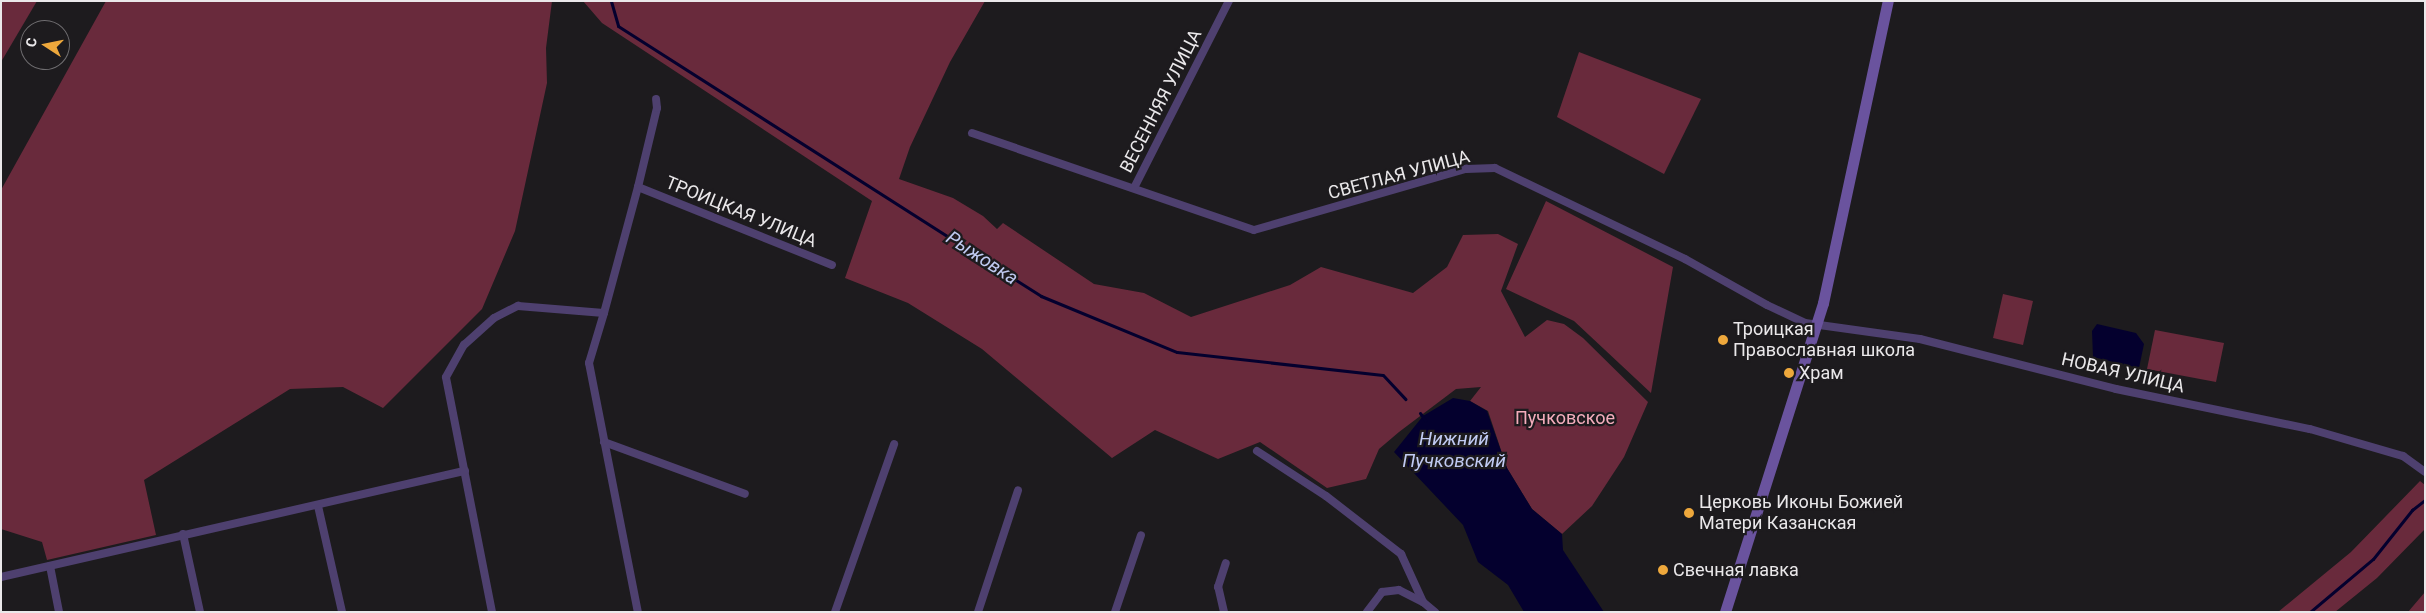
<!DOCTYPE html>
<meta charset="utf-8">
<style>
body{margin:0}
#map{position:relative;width:2426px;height:613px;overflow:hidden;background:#1d1b1e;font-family:Roboto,sans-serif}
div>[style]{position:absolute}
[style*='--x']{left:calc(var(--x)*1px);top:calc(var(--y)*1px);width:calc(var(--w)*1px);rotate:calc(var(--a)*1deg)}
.green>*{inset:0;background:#692a3c}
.water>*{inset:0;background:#04002e}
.stream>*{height:3px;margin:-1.5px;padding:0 1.5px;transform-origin:1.5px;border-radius:1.5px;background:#04002e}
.street>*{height:8px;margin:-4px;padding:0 4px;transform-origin:4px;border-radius:4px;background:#4e406f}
.secondary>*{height:11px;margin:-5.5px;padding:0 5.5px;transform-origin:5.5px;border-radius:5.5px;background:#6a539e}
.dots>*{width:14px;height:14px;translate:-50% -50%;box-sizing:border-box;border:2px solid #1d1b1e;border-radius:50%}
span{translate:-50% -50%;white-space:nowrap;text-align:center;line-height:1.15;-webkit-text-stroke:4.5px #1d1b1e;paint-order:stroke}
.street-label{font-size:18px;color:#eae8ea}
.poi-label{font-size:18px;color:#eae8ea}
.left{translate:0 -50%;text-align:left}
.park-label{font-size:18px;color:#f4adbc}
.water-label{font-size:19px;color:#c0caf2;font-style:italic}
.frame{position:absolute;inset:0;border:2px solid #eae8ea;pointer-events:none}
.north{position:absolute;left:20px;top:20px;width:50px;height:50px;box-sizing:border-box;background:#1d1b1e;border:1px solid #6f6d70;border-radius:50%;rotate:281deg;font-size:14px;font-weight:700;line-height:20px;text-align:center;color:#eae8ea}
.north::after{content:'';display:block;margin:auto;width:18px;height:22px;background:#eea83c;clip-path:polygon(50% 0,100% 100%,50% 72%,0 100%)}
</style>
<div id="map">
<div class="green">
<div style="clip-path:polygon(1px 1px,37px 1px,1px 62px)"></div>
<div style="clip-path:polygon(106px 1px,552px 1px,546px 48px,547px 83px,515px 231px,482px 309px,383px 408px,343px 387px,290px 389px,144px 480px,156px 535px,47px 560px,42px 542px,1px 529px,1px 190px)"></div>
<div style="clip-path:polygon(583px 1px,985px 1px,950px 62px,910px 147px,899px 179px,953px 198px,983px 216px,997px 229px,1003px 223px,1094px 284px,1144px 293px,1191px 317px,1290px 285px,1321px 267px,1413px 293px,1447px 267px,1463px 235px,1498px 234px,1518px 244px,1501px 291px,1525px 337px,1547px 320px,1564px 324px,1583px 338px,1648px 402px,1624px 457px,1592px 506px,1562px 534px,1532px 509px,1507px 468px,1488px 411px,1470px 401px,1481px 387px,1456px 389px,1399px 432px,1379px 449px,1366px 479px,1327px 488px,1260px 442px,1218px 459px,1155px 430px,1112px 458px,982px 349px,908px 303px,845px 278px,872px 201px,602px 23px)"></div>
<div style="clip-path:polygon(1579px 52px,1701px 99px,1664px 174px,1557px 117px)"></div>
<div style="clip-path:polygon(1546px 201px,1673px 267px,1651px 393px,1574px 321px,1506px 289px)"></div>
<div style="clip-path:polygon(2003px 294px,2033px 301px,2023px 345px,1993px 338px)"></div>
<div style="clip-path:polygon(2155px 330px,2224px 343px,2216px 382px,2147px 369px)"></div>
<div style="clip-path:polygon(2420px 481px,2425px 485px,2425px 529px,2377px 578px,2335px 612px,2278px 612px,2351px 552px)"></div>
<div style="clip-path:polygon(2425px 592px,2425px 612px,2408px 612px)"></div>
</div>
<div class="water">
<div style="clip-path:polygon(2097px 324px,2136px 333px,2144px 344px,2139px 368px,2093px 357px,2092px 331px)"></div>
<div style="clip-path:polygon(1453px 398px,1470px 401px,1487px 411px,1507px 468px,1532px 509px,1562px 534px,1563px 550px,1604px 612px,1524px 612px,1508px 585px,1478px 562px,1463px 525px,1394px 452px,1423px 416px)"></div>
</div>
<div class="stream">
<div style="--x:611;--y:1;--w:26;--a:74"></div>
<div style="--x:618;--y:26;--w:502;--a:32.55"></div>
<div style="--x:1041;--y:296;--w:147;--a:22.4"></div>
<div style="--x:1177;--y:352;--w:207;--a:6.4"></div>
<div style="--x:1383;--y:375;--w:33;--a:47"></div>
<div style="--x:1420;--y:413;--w:9;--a:54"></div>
<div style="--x:2310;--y:612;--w:82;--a:-40.1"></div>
<div style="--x:2373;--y:559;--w:63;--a:-51.5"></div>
<div style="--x:2412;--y:510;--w:16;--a:-38"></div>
</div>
<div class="street">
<div style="--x:972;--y:133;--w:298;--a:19"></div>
<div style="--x:1254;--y:230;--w:221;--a:-16.1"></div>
<div style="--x:1466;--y:169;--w:29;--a:-2"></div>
<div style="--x:1495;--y:168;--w:211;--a:25.6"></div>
<div style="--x:1685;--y:259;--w:94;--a:29.3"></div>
<div style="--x:1767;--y:305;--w:42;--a:25.3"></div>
<div style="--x:1805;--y:323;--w:116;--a:7.9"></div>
<div style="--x:1920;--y:339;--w:202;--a:14.3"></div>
<div style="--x:2116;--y:389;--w:198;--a:11.7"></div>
<div style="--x:2310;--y:429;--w:97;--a:16.2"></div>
<div style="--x:2403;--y:456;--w:27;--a:36"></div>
<div style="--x:638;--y:187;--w:209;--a:21.9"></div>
<div style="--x:1134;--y:188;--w:210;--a:-63.1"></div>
<div style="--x:604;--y:313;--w:131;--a:-74.9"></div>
<div style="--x:638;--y:187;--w:81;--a:-76.5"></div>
<div style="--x:657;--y:108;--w:9;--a:-96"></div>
<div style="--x:604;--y:442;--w:150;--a:20.2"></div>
<div style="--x:1257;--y:451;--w:82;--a:33.1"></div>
<div style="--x:1326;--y:496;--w:95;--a:37.7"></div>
<div style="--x:1401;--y:554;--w:53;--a:65.4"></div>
<div style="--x:1423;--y:602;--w:16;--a:40"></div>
<div style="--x:318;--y:506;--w:109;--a:77.2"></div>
<div style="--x:183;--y:534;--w:80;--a:77.7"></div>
<div style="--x:50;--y:566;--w:47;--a:78.9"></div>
<div style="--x:1;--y:577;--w:476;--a:-12.9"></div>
<div style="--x:492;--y:612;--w:239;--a:-101.1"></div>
<div style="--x:446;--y:377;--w:37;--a:-61"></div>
<div style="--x:464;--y:345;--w:40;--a:-42"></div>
<div style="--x:494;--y:318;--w:27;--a:-27"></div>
<div style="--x:518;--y:306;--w:86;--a:4.7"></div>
<div style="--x:604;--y:313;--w:52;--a:106.7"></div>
<div style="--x:589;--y:363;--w:254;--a:78.9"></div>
<div style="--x:835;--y:612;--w:178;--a:-70.6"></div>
<div style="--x:978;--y:612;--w:128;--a:-71.8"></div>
<div style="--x:1115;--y:612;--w:81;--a:-71.3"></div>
<div style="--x:1224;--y:612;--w:26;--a:-103"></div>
<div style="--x:1218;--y:587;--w:25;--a:-72"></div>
<div style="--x:1367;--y:612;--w:25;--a:-53"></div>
<div style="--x:1382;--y:592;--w:17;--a:-7"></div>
<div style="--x:1399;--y:590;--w:27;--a:27"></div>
</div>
<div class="secondary">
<div style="--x:1725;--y:612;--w:324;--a:-72.4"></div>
<div style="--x:1823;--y:303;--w:309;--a:-77.9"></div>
</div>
<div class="dots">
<div style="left:1723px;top:340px;background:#eea83c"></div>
<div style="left:1789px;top:373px;background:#eea83c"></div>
<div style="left:1689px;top:513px;background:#eea83c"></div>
<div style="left:1663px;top:570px;background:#eea83c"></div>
</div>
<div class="street-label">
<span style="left:1161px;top:101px;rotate:-63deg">ВЕСЕННЯЯ УЛИЦА</span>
<span style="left:1399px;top:175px;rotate:-15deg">СВЕТЛАЯ УЛИЦА</span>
<span style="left:741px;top:212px;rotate:22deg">ТРОИЦКАЯ УЛИЦА</span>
<span style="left:2123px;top:373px;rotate:13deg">НОВАЯ УЛИЦА</span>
</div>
<div class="poi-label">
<span class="left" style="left:1733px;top:340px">Троицкая<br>Православная школа</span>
<span class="left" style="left:1799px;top:373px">Храм</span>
<span class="left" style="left:1699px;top:513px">Церковь Иконы Божией<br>Матери Казанская</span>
<span class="left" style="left:1673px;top:570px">Свечная лавка</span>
</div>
<div class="park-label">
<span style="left:1565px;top:418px">Пучковское</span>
</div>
<div class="water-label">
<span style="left:982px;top:258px;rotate:33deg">Рыжовка</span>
<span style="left:1454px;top:450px">Нижний<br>Пучковский</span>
</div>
<div class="frame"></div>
<div class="north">С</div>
</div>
